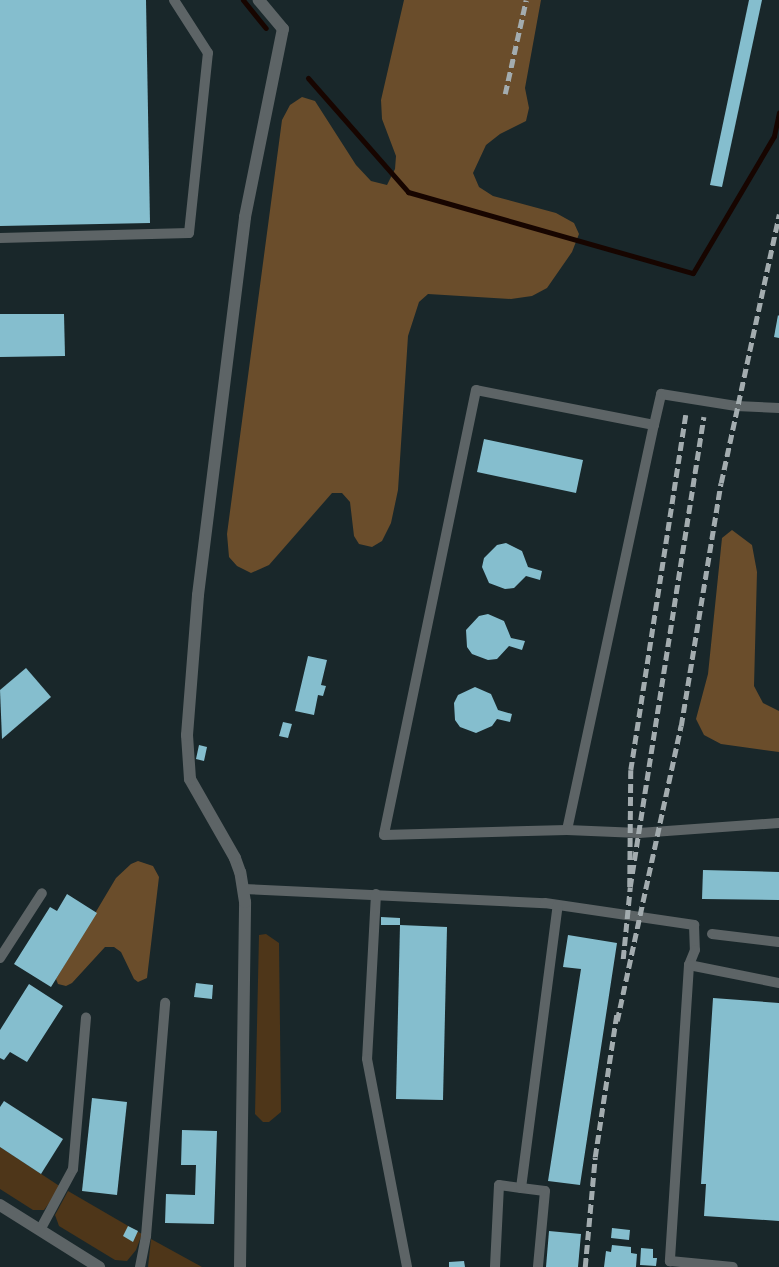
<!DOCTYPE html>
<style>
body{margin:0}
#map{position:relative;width:779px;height:1267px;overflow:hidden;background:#19272a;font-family:"Source Serif 4",serif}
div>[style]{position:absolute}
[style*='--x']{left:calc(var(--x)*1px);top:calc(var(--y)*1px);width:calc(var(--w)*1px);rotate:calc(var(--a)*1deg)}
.green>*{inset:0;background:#4e3619}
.forest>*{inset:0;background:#6a4d2b}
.stream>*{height:5px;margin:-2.5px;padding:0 2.5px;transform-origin:2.5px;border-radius:2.5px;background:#170500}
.building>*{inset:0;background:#85bece}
.service>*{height:10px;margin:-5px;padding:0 5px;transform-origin:5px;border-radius:5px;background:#5d6466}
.minor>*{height:12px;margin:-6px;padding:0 6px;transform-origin:6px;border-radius:6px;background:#5d6466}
.tertiary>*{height:12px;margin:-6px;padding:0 6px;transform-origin:6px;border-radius:6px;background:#5d6466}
.rail>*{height:4.5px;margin-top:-2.25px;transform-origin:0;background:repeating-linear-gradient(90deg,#a3acaf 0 9px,transparent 0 13.5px)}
span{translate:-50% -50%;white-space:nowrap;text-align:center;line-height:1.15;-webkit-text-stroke:6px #101d21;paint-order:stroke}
</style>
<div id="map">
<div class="green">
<div style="clip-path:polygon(266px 934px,279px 943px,281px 1112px,269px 1122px,263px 1122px,255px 1114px,259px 935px)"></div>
<div style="clip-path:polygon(0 1147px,61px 1187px,44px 1210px,33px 1210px,0 1189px)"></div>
<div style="clip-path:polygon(68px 1191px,142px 1234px,136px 1250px,127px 1261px,115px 1260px,59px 1226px,55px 1215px)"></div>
<div style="clip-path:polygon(151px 1239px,202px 1267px,148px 1267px)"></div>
</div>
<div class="forest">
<div style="clip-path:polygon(404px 0,541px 0,525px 88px,529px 108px,526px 121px,500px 134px,486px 145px,473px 173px,479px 187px,493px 196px,556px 213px,574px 223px,579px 234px,572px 252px,547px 288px,532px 296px,511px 299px,428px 294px,419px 302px,408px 336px,398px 490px,391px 523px,382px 541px,372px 547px,359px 544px,354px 536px,350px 502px,342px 493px,332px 493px,269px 565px,251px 573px,237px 566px,229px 557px,227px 534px,282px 120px,290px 105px,302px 97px,315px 101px,356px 165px,371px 181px,387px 185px,395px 169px,396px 156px,382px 119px,381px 100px)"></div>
<div style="clip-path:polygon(732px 530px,752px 545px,757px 572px,754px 686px,763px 703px,779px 711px,779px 752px,721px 744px,704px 735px,696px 719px,708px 674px,722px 538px)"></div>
<div style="clip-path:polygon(138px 861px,153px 866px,159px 877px,147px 978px,138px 982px,134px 979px,121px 952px,114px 947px,105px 947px,72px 983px,66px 986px,58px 984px,56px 979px,116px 878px,131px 864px)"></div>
</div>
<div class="stream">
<div style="--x:243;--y:0;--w:36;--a:51"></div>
<div style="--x:308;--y:78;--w:152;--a:48.7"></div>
<div style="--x:408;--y:192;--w:296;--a:15.9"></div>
<div style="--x:693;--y:273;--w:159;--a:-59.4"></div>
<div style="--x:774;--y:136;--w:24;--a:-78"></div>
</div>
<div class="building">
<div style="clip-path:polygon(0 0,146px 0,150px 223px,0 226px)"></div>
<div style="clip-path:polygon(749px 0,762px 0,722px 187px,710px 185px)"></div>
<div style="clip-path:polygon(0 314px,64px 314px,65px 356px,0 357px)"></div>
<div style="clip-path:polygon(778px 315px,779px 316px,779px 338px,774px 337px)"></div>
<div style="clip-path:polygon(484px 439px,583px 460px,576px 493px,477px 472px)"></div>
<div style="clip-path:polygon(506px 543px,522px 551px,528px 567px,542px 571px,540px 580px,526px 576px,514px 588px,505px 589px,489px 583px,482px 567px,484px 558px,497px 545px)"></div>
<div style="clip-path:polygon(488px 614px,504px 621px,511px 638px,525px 641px,522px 650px,509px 646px,497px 659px,488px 660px,472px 654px,467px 647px,466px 630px,479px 616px)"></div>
<div style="clip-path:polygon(308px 656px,327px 660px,321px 685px,326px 686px,323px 696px,318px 695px,314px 715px,295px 711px)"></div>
<div style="clip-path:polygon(26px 668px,51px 697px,2px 739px,0 690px)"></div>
<div style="clip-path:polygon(475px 687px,491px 694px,498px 710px,512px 714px,510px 722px,497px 719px,492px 726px,476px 733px,460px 727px,455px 720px,454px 703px,458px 695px)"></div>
<div style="clip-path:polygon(283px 722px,292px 724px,288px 738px,279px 736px)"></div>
<div style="clip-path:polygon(199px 745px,207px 747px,204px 761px,196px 759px)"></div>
<div style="clip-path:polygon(703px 870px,779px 872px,779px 900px,702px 899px)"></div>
<div style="clip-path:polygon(67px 894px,97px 913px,51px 987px,14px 964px,50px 907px,57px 911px)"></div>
<div style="clip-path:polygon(381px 917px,400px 918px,400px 925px,381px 925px)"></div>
<div style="clip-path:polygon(400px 925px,447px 927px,443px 1100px,396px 1099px)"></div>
<div style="clip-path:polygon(568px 935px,617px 943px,580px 1185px,548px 1181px,581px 969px,563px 967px)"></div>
<div style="clip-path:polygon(196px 983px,213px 985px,212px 999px,194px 997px)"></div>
<div style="clip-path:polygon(29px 984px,63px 1006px,27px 1062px,10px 1052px,4px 1060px,0 1058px,0 1030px)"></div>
<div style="clip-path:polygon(713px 998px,779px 1003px,779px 1221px,704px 1216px,706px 1184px,701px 1184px)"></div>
<div style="clip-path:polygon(92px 1098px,127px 1102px,117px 1195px,82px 1191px)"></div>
<div style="clip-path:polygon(4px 1101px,63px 1139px,41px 1174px,0 1147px,0 1107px)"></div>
<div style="clip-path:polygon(182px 1130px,217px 1131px,214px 1224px,165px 1223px,166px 1194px,195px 1195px,196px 1165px,181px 1165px)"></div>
<div style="clip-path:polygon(128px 1226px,138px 1231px,133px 1242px,123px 1236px)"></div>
<div style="clip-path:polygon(612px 1228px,630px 1230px,629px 1240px,611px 1238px)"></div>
<div style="clip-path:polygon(549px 1231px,581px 1234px,578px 1267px,546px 1267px)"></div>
<div style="clip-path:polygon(612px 1245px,631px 1247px,631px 1253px,637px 1254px,636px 1267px,604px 1267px,606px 1251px,611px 1252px)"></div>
<div style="clip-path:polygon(641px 1248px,653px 1249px,653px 1258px,657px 1258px,656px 1266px,640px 1265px)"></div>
<div style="clip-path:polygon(464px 1261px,465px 1267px,449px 1267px,449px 1262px)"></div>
</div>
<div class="service">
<div style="--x:0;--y:238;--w:189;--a:-1.5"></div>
<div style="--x:189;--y:233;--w:181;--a:-84"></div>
<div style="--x:208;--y:53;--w:63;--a:-122.7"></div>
<div style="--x:654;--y:425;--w:32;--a:-77"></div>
<div style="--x:661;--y:394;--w:76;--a:9.1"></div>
<div style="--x:736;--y:406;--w:43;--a:2.7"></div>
<div style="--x:567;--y:830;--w:414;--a:-77.9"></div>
<div style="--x:654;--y:425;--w:181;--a:-168.9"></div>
<div style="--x:476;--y:390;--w:454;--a:101.7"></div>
<div style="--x:384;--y:835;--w:183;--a:-1.6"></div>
<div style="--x:567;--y:830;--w:72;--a:2.4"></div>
<div style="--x:639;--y:833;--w:140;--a:-4.1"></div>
<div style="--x:243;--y:889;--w:302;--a:2.7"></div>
<div style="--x:545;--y:903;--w:151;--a:8.4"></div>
<div style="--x:694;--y:925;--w:25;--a:88"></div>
<div style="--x:695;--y:950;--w:16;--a:112"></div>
<div style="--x:689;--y:965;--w:297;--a:93.7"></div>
<div style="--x:670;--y:1261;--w:63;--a:5.4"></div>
<div style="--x:376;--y:894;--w:165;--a:93.1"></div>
<div style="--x:367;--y:1059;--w:212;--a:79.1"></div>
<div style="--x:712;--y:934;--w:67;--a:6.8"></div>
<div style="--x:0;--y:958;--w:77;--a:-57.1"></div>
<div style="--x:689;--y:965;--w:92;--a:11.3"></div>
<div style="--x:521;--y:1188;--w:24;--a:7"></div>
<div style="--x:545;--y:1191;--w:76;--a:95.3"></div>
<div style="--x:40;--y:1230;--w:69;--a:-61.6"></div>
<div style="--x:73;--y:1169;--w:152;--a:-85.1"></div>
<div style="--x:140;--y:1267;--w:32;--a:-79"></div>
<div style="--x:146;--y:1236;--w:234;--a:-85.3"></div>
<div style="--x:495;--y:1267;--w:82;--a:-87.2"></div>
<div style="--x:499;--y:1185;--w:22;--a:8"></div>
<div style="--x:521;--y:1188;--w:285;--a:-82.6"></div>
</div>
<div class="minor">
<div style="--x:240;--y:1267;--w:365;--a:-89.2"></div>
<div style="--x:245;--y:902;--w:30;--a:-99"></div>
<div style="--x:240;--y:872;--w:15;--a:-110"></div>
<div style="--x:235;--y:858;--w:91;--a:-119.7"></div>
<div style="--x:190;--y:779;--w:44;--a:-93.9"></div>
<div style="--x:187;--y:735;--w:140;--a:-85.5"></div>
<div style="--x:198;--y:595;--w:381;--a:-82.9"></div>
<div style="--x:245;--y:217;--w:192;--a:-78.6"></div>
<div style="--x:283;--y:29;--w:38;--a:-130"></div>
</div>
<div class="tertiary">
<div style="--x:0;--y:1205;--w:117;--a:32.1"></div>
</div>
<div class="rail">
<div style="--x:505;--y:94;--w:96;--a:-77.4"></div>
<div style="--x:686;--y:415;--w:359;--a:98.8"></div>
<div style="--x:631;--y:770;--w:117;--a:90.5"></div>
<div style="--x:630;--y:887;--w:476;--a:-81.1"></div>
<div style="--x:623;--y:959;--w:72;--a:-84.4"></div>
<div style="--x:617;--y:1021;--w:302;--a:-77.8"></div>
<div style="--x:681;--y:726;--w:246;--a:-80.7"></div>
<div style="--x:721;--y:483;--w:275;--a:-77.8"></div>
<div style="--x:585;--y:1267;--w:110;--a:-84.8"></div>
<div style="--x:595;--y:1157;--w:147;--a:-81.4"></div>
</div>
</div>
